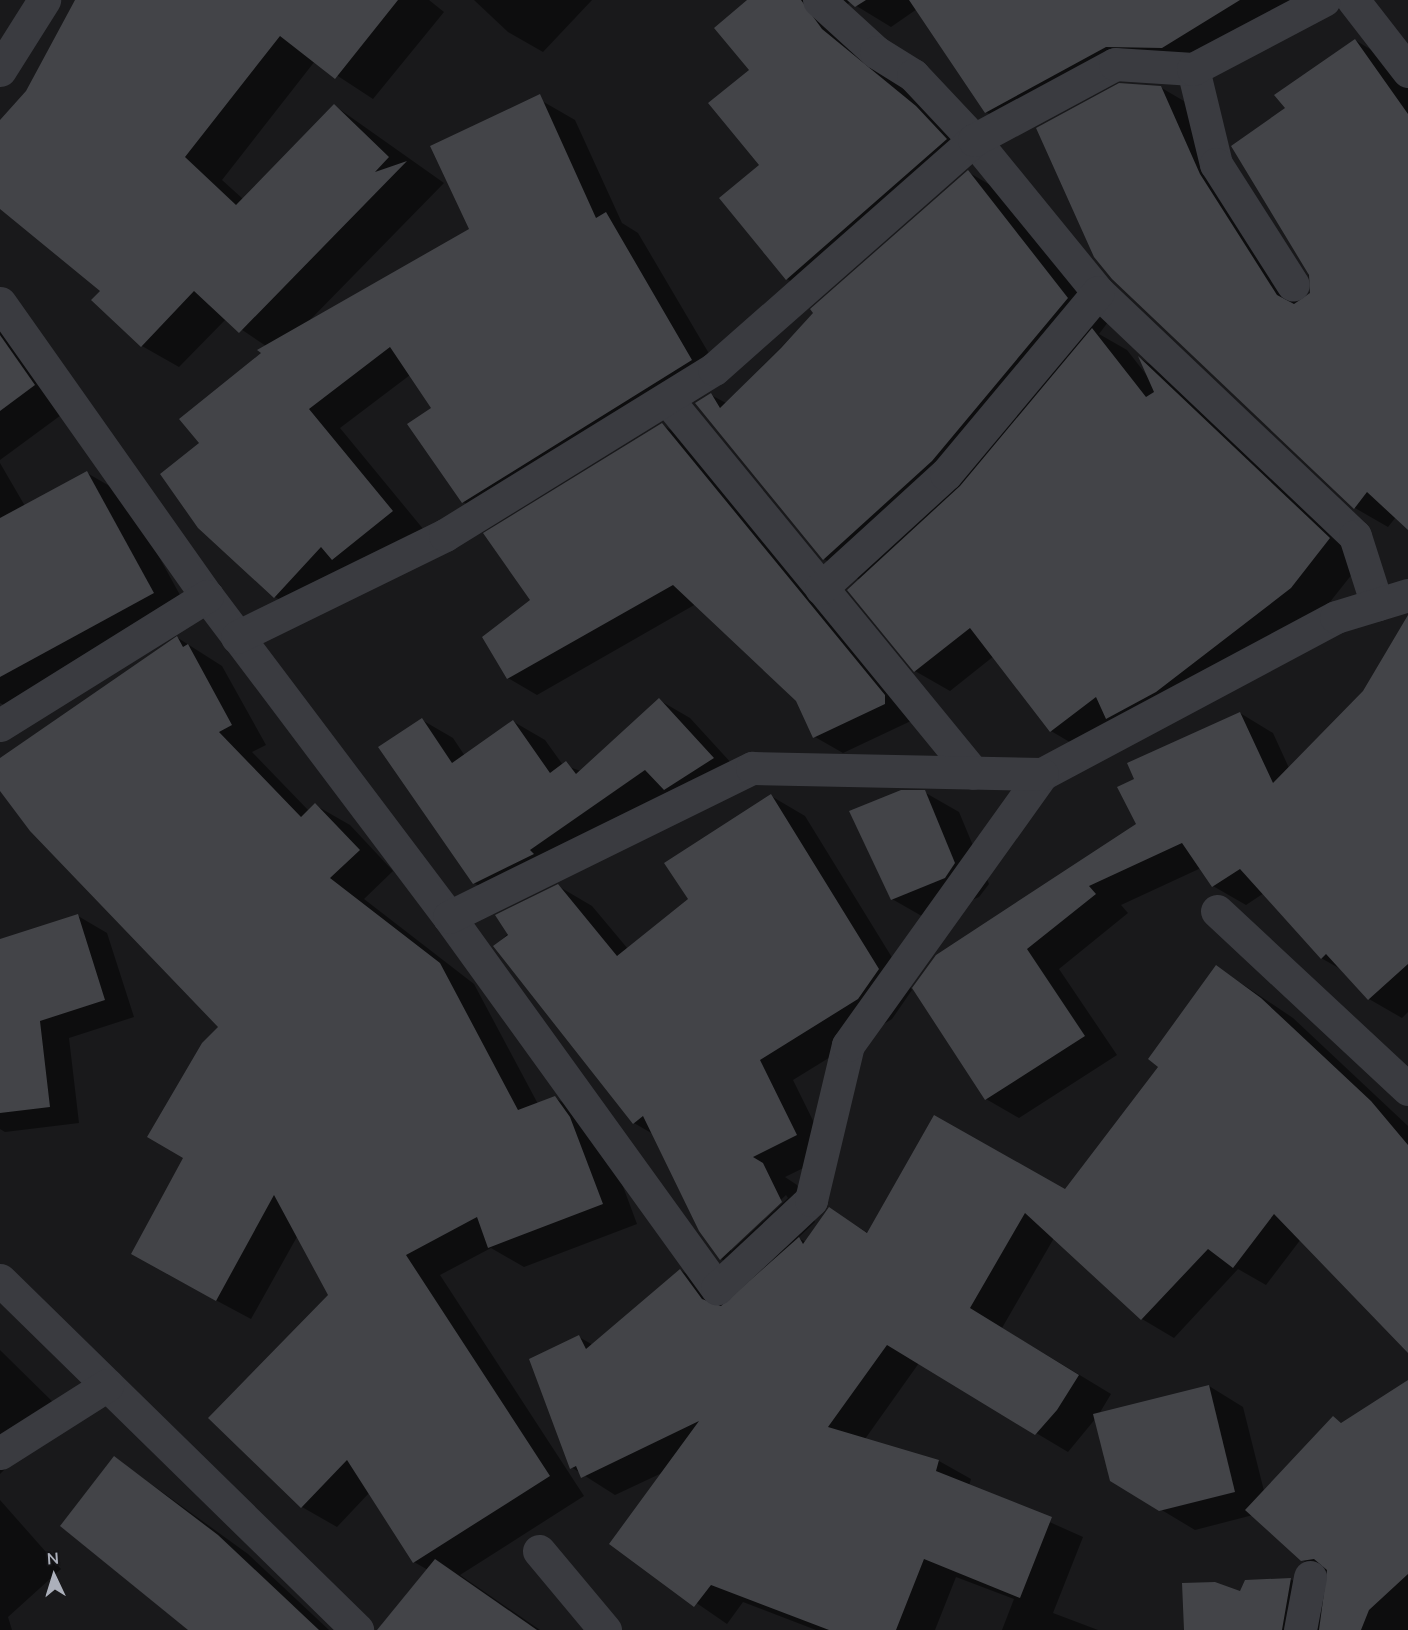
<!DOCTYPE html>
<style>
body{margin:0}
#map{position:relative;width:1408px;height:1630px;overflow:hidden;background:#19191b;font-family:Mulish,sans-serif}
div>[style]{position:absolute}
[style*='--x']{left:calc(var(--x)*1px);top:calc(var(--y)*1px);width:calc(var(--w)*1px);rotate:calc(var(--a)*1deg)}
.shadow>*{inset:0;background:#0007}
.building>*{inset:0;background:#434448}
.street>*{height:33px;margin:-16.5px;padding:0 16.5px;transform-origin:16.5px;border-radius:16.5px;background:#3a3b40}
span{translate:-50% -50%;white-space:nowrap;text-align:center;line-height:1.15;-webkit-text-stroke:4.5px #141416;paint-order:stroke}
.north{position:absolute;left:24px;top:1546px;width:60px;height:60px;-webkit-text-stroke:4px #141416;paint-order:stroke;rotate:356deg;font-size:16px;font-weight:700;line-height:24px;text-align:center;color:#acb0bb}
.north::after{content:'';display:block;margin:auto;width:21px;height:27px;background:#acb0bb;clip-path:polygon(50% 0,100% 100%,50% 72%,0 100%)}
</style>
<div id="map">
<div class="shadow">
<div style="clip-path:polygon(77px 0,429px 0,444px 12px,373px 99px,315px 61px,222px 180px,243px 199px,335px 106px,444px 183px,309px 321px,471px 229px,542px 101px,575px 120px,622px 223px,638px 233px,724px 379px,495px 520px,463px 502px,433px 408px,410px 375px,340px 428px,424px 530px,307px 615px,275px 597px,201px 443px,266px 346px,226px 319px,179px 367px,142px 346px,102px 291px,0 204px,0 122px,28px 92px)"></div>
<div style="clip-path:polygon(474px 0,592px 0,543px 52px,508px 32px)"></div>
<div style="clip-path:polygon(750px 0,807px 0,978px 158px,819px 297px,787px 279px,721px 198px,761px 165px)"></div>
<div style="clip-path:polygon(813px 0,1307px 0,1198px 68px,1142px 67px,1021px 132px,986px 112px,917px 9px,891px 27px,850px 2px,837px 14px)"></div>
<div style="clip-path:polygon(1355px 40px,1388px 60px,1408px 87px,1408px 528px,1396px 517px,1388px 527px,1355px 508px,1113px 278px,1160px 87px,1194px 107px,1233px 195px,1301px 301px,1311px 294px,1287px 109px)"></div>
<div style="clip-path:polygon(968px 172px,1009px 196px,1108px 322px,1099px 334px,1127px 350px,1148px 377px,1141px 359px,1173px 378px,1364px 559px,1326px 607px,1085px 751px,1051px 731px,994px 656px,950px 691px,915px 671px,860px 580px,824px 559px,697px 403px,711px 395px,726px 403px,815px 313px)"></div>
<div style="clip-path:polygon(0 327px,72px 407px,0 460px)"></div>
<div style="clip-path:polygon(662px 425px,691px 441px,913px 720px,843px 753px,815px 737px,797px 700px,696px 604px,537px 695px,508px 678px,484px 638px,532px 601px)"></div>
<div style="clip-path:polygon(0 463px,25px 506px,87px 473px,125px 495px,191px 615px,15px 711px,0 703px)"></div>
<div style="clip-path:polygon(1408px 618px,1408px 1012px,1402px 1018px,1369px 999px,1344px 971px,1321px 958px,1264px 893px,1246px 905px,1213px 886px,1201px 868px,1121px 905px,1128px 913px,1059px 969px,1117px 1055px,1019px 1118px,986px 1099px,913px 988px,1138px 825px,1136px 780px,1240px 713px,1273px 733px,1289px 768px,1364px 692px)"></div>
<div style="clip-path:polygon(178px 638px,222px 666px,266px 745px,252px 752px,309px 811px,315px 805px,350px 825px,393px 871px,364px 899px,474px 984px,538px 1104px,555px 1098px,590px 1118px,605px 1138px,637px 1224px,524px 1267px,491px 1248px,440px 1275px,584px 1496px,460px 1575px,540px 1630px,379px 1630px,428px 1570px,414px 1562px,370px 1492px,337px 1527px,302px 1507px,330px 1295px,298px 1235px,251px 1319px,167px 1274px,185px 1158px,220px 1027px,0 788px,0 760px)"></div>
<div style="clip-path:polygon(659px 700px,690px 718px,744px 777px,505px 901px,474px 883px,422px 720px,453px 738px,465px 756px,514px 722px,545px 740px,563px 765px,581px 771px)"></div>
<div style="clip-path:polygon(924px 792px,959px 812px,989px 884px,979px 897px,927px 919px,892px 899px)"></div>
<div style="clip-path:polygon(evenodd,771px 796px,805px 816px,912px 990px,892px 1019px,793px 1080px,830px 1155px,785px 1177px,797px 1185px,815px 1222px,798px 1238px,806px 1242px,829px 1209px,868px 1233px,1065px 1191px,1160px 1067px,1217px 967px,1293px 1018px,1408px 1126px,1408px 1341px,1301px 1239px,1266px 1285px,1238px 1269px,1174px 1338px,1142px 1319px,1054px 1238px,1002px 1328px,1111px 1394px,1099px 1414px,1209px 1386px,1243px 1407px,1264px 1491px,1333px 1418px,1343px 1424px,1408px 1381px,1408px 1630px,1186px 1630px,1240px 1593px,1290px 1579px,1324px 1598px,1328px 1575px,1302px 1560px,1253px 1515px,1195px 1530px,1160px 1509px,1096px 1418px,1068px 1452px,919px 1363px,865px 1439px,939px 1461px,971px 1479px,969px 1486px,1083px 1537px,1053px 1613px,1098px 1630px,1002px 1630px,1014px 1599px,956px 1577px,935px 1630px,816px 1630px,743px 1602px,727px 1624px,611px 1544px,664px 1472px,615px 1495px,571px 1467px,579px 1337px,593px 1345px,680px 1270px,712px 1289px,724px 1305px,754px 1278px,721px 1259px,653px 1134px,634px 1123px,495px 946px,558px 886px,592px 906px,628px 949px,690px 899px,771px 796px,786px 1195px,788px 1198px,731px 1251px,731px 1247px,786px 1195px)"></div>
<div style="clip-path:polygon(78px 916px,107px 933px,134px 1017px,69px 1038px,79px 1123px,5px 1132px,0 1129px,0 940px)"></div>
<div style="clip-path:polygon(0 1350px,63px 1412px,0 1474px)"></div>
<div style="clip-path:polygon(115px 1458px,248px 1554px,329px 1630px,190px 1630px)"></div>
<div style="clip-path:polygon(0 1500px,61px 1569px,8px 1617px,12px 1630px,0 1630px)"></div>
</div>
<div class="building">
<div style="clip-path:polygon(75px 0,398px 0,335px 79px,280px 36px,185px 157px,236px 205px,334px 104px,389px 157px,375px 172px,407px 161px,239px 333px,194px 291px,141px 347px,91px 300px,100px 291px,0 209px,0 120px,26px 91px)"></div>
<div style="clip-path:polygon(747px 0,801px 0,822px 29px,916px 106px,947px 139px,786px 280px,719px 198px,759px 165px,708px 103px,749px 70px,714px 28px)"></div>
<div style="clip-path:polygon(847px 0,866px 0,855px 7px)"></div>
<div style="clip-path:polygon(909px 0,1240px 0,1162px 48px,1106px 47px,985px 113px)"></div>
<div style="clip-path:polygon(1355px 39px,1408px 114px,1408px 530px,1367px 492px,1354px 509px,1112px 279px,1094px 257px,1036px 128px,1119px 83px,1161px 86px,1200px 174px,1277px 295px,1294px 304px,1310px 293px,1309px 275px,1231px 146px,1285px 108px,1274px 95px)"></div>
<div style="clip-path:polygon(540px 94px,596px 218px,606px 212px,692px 360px,462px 503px,407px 424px,431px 408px,390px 347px,309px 409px,393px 511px,332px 560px,321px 547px,274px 598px,198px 528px,160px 474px,199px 443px,179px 419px,261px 353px,257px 350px,469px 229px,430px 146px)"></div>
<div style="clip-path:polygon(968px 170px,1068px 298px,932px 461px,823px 560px,695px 403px,711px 393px,720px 408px,781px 348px,813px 313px,810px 309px)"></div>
<div style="clip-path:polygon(1092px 328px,1146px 397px,1154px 392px,1138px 356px,1330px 538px,1291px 588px,1156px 692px,1106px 719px,1096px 697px,1050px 732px,970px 628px,914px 672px,847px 590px,960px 486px)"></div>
<div style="clip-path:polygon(0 335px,35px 385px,0 411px)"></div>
<div style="clip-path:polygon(662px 423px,885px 695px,885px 704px,813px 738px,796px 701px,673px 585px,507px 679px,482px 637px,530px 600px,483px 533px)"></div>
<div style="clip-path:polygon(87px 471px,154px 593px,0 677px,0 518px)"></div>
<div style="clip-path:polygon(1408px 615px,1408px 964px,1368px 1000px,1326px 954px,1321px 959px,1240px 869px,1212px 887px,1182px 843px,1089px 886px,1096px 894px,1027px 949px,1085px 1036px,985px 1100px,912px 988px,936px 955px,1136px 824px,1117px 787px,1134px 779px,1127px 763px,1240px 712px,1273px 783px,1363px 691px)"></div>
<div style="clip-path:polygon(177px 636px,183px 647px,188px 644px,232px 725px,219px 732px,301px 817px,315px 803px,360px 850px,330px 878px,440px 963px,518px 1110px,555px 1096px,570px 1117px,603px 1204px,488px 1248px,477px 1217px,406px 1255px,550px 1476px,413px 1563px,347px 1460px,301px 1508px,208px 1418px,328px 1295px,274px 1195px,216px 1301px,131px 1254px,183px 1158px,147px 1137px,202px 1043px,218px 1027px,30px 831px,0 791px,0 758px)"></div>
<div style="clip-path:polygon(659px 698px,714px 758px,664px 790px,645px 770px,530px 850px,534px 854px,473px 884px,378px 747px,422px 718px,452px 763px,513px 720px,550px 773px,566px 761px,576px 774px)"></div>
<div style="clip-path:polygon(901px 790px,925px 790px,955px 863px,945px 878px,891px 900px,849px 811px)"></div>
<div style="clip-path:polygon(771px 794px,879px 969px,858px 999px,760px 1060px,797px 1135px,753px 1157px,763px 1163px,782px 1202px,720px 1260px,699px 1231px,643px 1116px,633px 1124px,493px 946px,508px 935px,495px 915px,558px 884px,617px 956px,688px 899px,664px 863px)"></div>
<div style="clip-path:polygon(78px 914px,105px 1000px,40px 1021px,50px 1107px,0 1113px,0 939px)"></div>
<div style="clip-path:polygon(1216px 965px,1261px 998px,1371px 1101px,1408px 1145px,1408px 1353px,1274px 1214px,1233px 1268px,1208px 1249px,1141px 1320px,1025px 1213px,970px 1308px,1079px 1375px,1057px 1410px,1035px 1435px,887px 1345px,828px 1427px,939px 1460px,936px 1471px,1052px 1517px,1020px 1598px,924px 1559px,896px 1630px,829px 1630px,711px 1585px,694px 1607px,609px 1544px,699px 1421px,581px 1478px,576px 1466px,570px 1469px,529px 1359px,579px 1335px,586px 1349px,680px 1269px,702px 1299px,721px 1306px,799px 1237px,803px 1244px,829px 1207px,867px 1233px,934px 1115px,1065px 1189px,1158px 1067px,1148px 1059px)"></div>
<div style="clip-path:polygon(1408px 1380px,1408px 1574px,1369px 1610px,1361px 1630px,1319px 1630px,1327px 1570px,1314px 1559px,1301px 1561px,1245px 1510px,1333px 1416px,1341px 1423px)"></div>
<div style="clip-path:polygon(1209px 1385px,1235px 1492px,1159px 1511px,1110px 1481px,1093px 1414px)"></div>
<div style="clip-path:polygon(114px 1456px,218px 1535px,319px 1630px,188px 1630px,60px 1526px)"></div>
<div style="clip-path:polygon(435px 1559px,537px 1630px,377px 1630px)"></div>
<div style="clip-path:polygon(1291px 1578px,1282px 1630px,1184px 1630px,1182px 1583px,1215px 1582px,1240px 1591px,1245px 1580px)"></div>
</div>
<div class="street">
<div style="--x:819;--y:0;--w:77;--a:42.4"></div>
<div style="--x:876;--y:52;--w:44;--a:31.9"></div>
<div style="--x:913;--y:75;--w:89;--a:46.8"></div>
<div style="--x:974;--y:140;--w:196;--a:50.8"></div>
<div style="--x:1098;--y:292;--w:354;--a:43.5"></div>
<div style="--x:1355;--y:536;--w:72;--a:72.3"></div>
<div style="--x:1353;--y:0;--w:90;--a:52.2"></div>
<div style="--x:1193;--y:69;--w:98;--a:76.4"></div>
<div style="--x:1216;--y:164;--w:143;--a:57.5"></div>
<div style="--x:0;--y:70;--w:83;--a:-57.8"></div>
<div style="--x:0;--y:303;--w:359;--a:54.8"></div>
<div style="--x:207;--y:596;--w:402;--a:53"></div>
<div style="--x:449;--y:917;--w:458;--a:54.2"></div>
<div style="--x:717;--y:1288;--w:129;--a:-43.1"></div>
<div style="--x:811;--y:1200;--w:159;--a:-76.6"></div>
<div style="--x:848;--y:1045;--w:333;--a:-54.4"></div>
<div style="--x:1042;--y:774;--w:333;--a:-28.1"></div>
<div style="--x:1336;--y:617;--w:75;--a:-17"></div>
<div style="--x:667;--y:399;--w:483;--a:50.7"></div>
<div style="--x:821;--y:588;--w:169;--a:-42.4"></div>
<div style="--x:946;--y:474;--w:237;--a:-50.1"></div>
<div style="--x:237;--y:637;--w:232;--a:-26.1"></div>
<div style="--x:445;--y:535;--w:316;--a:-31.7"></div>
<div style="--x:714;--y:369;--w:346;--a:-41.4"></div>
<div style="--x:974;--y:140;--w:160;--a:-28.3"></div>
<div style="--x:1115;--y:64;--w:78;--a:3.7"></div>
<div style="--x:1193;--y:69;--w:148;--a:-27.8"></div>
<div style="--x:0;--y:725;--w:244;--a:-31.9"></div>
<div style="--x:1217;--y:911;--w:261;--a:43"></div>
<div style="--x:449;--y:917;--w:338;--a:-26.2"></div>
<div style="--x:752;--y:768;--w:290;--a:1.2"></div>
<div style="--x:0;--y:1280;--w:500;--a:44.4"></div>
<div style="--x:0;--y:1453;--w:127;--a:-32.4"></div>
<div style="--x:539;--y:1551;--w:103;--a:50.1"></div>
<div style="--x:1300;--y:1630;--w:54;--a:-79.3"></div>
</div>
<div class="north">N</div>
</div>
